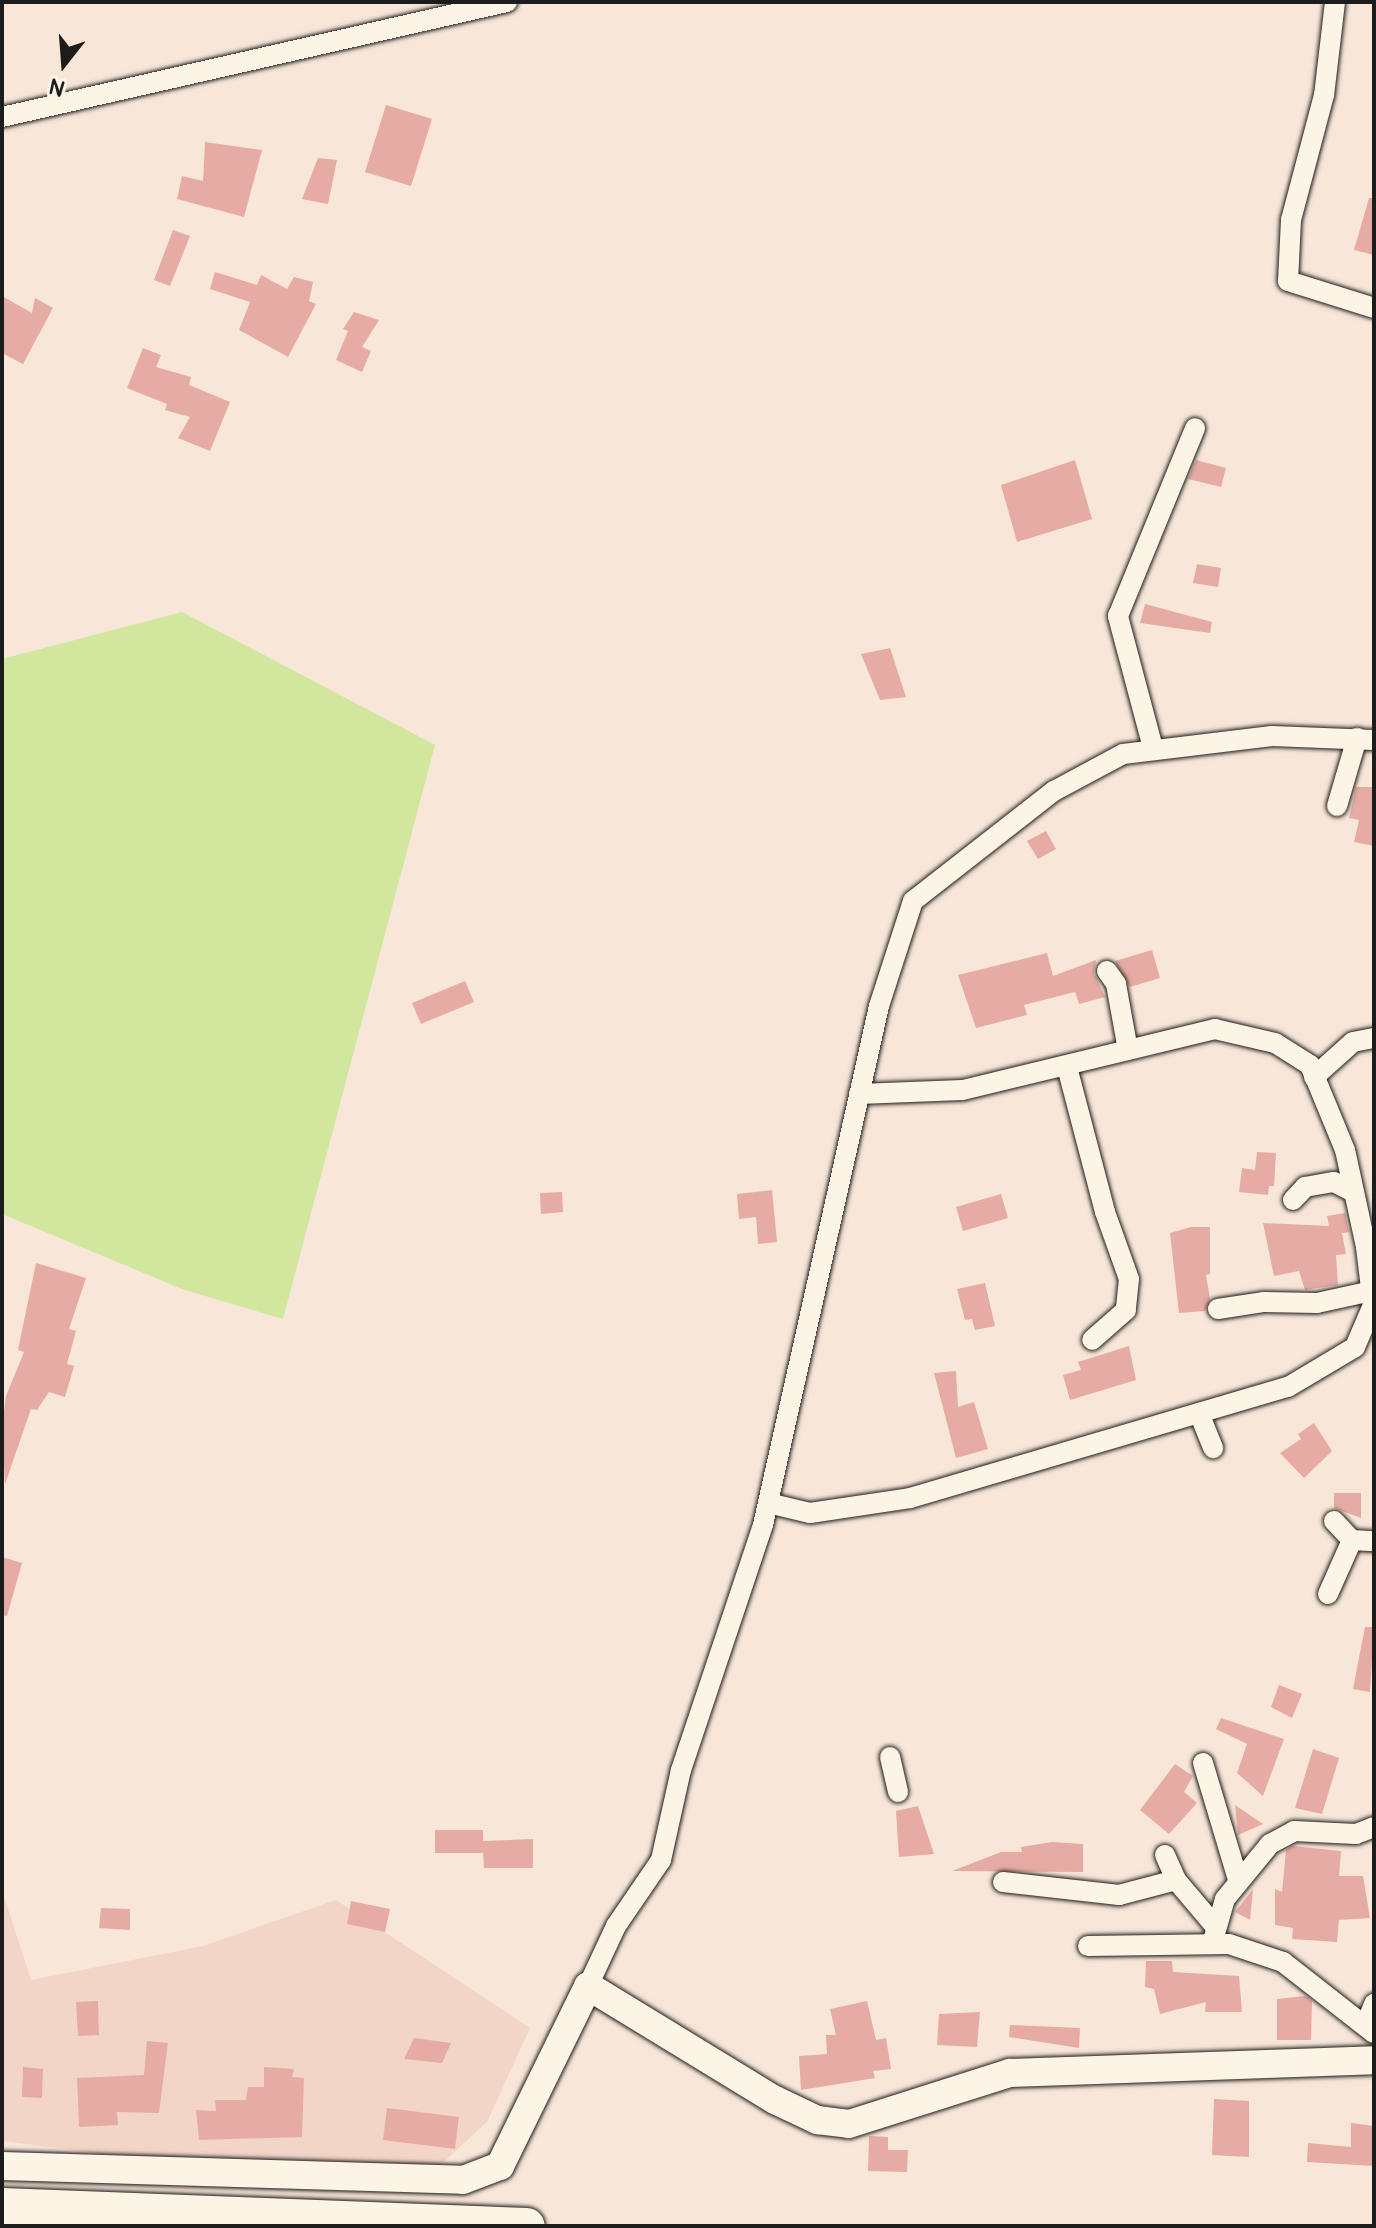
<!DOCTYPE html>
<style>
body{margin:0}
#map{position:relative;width:1376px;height:2228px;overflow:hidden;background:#f8e6d8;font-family:Pangolin,sans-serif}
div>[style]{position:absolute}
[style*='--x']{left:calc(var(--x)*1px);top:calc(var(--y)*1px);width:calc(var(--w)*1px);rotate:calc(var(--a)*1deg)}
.built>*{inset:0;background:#f3d5c8}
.green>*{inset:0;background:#d0e79d}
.building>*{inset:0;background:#e6aca3}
.roads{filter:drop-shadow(0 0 2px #1c1c1c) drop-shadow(0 0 2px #1c1c1c)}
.street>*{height:20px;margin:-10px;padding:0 10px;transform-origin:10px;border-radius:10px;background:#fcf5e5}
.secondary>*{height:28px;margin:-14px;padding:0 14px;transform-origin:14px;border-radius:14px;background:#fcf5e5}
.highway>*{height:36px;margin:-18px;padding:0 18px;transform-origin:18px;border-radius:18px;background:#fcf5e5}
span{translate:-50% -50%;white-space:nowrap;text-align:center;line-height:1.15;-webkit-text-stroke:7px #fcf5e5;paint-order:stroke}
.frame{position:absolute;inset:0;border:4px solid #1c1c1c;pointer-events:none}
.north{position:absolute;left:24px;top:24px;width:80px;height:80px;-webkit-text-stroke:6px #fcf5e5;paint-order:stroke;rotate:197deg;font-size:22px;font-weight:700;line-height:32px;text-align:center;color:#1c1c1c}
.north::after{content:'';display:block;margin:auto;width:28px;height:36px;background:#1c1c1c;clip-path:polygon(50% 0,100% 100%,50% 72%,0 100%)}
</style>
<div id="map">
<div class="built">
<div style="clip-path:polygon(2px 1890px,31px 1980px,203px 1946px,336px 1900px,530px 2028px,487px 2122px,423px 2181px,227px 2169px,2px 2141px)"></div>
</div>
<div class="green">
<div style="clip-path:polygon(182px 612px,435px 745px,283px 1319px,182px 1289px,2px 1214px,2px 659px)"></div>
</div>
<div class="building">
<div style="clip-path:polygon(386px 105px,432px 119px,411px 186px,365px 172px)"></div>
<div style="clip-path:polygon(205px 142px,262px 150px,244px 217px,177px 199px,182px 176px,203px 181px)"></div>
<div style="clip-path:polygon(318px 158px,337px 160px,328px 204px,302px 199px)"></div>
<div style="clip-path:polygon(1369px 198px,1374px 198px,1374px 255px,1354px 250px)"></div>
<div style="clip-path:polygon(173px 230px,190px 236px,170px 286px,154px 280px)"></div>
<div style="clip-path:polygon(215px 272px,257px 285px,261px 275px,287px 289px,294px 277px,313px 282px,309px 301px,316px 304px,288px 357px,239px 330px,250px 302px,210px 289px)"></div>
<div style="clip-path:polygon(2px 296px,32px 313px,35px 298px,53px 308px,23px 364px,2px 353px)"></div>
<div style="clip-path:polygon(354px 312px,379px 320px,362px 347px,371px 351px,362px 372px,336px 360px,348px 331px,343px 329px)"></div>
<div style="clip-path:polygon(143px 348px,161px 355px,156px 367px,191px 377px,189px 385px,230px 402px,210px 451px,178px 438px,190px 417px,165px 410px,167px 404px,127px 388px)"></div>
<div style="clip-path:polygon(1075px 460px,1092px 519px,1017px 542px,1001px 485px)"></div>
<div style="clip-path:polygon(1196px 460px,1226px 468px,1221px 487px,1188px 479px)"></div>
<div style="clip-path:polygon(1197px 564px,1221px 568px,1218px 587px,1193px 583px)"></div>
<div style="clip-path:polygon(1145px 604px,1212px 622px,1210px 633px,1140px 623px)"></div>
<div style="clip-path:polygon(890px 648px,906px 697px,880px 700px,861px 654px)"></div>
<div style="clip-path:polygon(1356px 787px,1374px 787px,1374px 846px,1354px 842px,1359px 820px,1349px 818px)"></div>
<div style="clip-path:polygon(1046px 831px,1056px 849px,1038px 859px,1027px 841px)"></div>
<div style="clip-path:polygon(1152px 950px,1160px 978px,1130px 987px,1115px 961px)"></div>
<div style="clip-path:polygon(1047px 953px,1053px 976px,1096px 960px,1094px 973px,1105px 997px,1079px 1004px,1075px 992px,1024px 1005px,1027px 1015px,976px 1028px,958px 975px)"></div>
<div style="clip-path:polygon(465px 981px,474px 1002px,421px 1024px,412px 1003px)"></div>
<div style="clip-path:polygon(1257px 1152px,1276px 1153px,1274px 1186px,1269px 1186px,1268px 1195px,1239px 1192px,1242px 1168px,1255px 1170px)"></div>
<div style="clip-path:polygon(772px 1190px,777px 1242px,758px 1244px,756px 1217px,739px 1219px,737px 1194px)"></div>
<div style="clip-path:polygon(562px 1192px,563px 1212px,541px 1214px,540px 1193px)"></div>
<div style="clip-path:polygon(1001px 1194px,1008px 1218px,963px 1231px,956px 1207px)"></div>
<div style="clip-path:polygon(1345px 1213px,1349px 1232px,1342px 1233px,1346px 1254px,1336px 1255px,1338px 1285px,1305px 1290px,1299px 1271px,1274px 1276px,1263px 1223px,1329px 1226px,1327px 1216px)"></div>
<div style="clip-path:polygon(1191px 1227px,1210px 1227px,1210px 1274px,1206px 1275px,1210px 1299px,1205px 1311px,1179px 1313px,1170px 1233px)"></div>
<div style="clip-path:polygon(36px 1263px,86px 1278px,69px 1329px,76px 1331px,67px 1364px,74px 1366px,65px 1397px,49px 1392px,37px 1410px,31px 1409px,5px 1484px,2px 1426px,6px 1396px,24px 1352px,18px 1350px)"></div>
<div style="clip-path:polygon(985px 1283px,995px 1326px,975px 1330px,972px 1319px,965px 1320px,957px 1289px)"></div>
<div style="clip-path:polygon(1129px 1346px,1136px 1380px,1070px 1400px,1063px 1375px,1081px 1370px,1078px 1362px)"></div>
<div style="clip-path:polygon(956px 1371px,958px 1407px,974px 1402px,988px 1449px,956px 1458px,934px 1373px)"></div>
<div style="clip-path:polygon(1314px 1423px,1332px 1451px,1304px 1478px,1280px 1453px,1301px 1439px,1298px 1434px)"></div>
<div style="clip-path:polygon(1334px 1493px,1361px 1493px,1361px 1518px,1334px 1508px)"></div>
<div style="clip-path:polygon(2px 1557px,22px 1563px,7px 1616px,2px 1615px)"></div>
<div style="clip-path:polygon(1365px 1627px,1374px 1627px,1370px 1692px,1353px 1689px)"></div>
<div style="clip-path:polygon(1279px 1685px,1302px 1694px,1292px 1718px,1271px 1707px)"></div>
<div style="clip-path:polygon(1221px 1718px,1284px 1739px,1263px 1796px,1237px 1773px,1247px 1744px,1216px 1729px)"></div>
<div style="clip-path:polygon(1313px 1749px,1339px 1758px,1322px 1814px,1295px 1808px)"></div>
<div style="clip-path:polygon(1175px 1764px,1193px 1776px,1184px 1792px,1197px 1803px,1169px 1834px,1140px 1810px)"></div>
<div style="clip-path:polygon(1235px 1805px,1263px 1824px,1238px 1835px)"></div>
<div style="clip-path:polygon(918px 1806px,934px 1854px,899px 1857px,896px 1811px)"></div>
<div style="clip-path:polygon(435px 1830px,483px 1830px,483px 1841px,533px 1839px,533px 1868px,484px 1868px,483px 1853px,435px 1853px)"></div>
<div style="clip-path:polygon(1052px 1842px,1083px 1844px,1083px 1872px,952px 1871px,1001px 1852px,1022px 1852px,1021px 1847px)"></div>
<div style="clip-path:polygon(1293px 1846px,1341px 1851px,1339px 1876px,1363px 1876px,1370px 1918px,1339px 1920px,1337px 1942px,1292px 1939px,1293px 1928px,1275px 1925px,1275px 1889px,1282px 1892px,1286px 1850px)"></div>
<div style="clip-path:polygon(1253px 1889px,1250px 1920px,1235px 1912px)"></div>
<div style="clip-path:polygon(351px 1901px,390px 1909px,385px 1932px,347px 1924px)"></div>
<div style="clip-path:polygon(101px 1908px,130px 1909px,130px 1930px,99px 1928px)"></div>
<div style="clip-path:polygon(1146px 1961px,1172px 1961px,1173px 1972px,1239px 1976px,1242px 2012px,1205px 2012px,1206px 2002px,1160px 2014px,1154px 1989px,1145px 1987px)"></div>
<div style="clip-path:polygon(1305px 1996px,1312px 2001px,1311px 2040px,1277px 2040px,1277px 1999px)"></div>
<div style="clip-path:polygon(98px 2001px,99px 2035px,78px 2036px,76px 2002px)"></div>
<div style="clip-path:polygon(867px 2001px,876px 2040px,886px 2038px,891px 2069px,873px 2071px,875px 2078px,801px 2090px,799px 2056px,827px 2054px,826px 2035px,836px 2035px,830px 2009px)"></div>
<div style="clip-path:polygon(980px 2012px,977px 2047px,937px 2045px,939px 2014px)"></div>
<div style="clip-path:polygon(1010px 2025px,1080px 2028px,1079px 2048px,1009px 2037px)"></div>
<div style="clip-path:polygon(414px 2038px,451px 2043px,442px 2063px,404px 2059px)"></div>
<div style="clip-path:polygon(147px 2041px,168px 2043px,159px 2113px,117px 2112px,118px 2125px,79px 2127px,77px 2078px,144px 2075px)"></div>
<div style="clip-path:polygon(23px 2067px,43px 2069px,42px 2098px,22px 2097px)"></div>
<div style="clip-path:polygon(264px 2067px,294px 2069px,292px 2077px,304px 2078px,302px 2137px,199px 2140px,196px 2110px,216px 2111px,215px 2100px,246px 2100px,248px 2087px,264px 2087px)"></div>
<div style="clip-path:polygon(1214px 2099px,1249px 2101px,1249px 2157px,1212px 2155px)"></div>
<div style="clip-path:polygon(387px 2108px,459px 2117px,455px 2149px,383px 2140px)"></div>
<div style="clip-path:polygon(1351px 2123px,1374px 2126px,1374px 2166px,1307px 2162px,1308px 2143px,1351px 2147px)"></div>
<div style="clip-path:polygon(869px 2136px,888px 2137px,888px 2150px,908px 2150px,907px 2172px,868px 2171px)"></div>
</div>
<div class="roads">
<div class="street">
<div style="--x:1335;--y:2;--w:94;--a:96.7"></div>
<div style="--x:1324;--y:95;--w:129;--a:104.8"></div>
<div style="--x:1291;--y:220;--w:61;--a:92.8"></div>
<div style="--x:1288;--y:281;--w:90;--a:17.4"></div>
<div style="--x:2;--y:117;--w:518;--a:-12.83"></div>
<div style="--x:1153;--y:748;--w:137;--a:-104.9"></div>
<div style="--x:1118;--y:616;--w:203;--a:-67.7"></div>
<div style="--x:1337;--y:806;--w:71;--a:-73.6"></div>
<div style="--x:1107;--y:971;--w:16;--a:55"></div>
<div style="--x:1116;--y:984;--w:67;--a:79.7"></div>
<div style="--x:1067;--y:1067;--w:150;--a:75.3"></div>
<div style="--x:1105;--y:1212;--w:71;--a:70.3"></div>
<div style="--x:1129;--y:1279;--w:31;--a:96"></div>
<div style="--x:1126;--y:1310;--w:45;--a:138.6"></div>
<div style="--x:1314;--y:1077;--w:52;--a:-41.9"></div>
<div style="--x:1353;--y:1042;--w:21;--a:-11"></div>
<div style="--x:1293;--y:1200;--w:18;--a:-47"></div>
<div style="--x:1305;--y:1187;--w:29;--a:-10"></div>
<div style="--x:1334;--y:1182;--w:22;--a:27"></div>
<div style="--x:1218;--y:1309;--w:47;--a:-8.7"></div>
<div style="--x:1264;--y:1302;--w:53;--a:1.1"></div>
<div style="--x:1317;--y:1303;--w:56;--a:-12.3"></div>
<div style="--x:1199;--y:1413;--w:38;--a:68"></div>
<div style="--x:768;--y:1503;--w:43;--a:13.4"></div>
<div style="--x:810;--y:1513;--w:101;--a:-8.5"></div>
<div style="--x:910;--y:1498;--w:394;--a:-16.4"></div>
<div style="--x:1288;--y:1387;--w:78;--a:-30.8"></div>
<div style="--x:1355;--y:1347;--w:46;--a:-66.8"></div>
<div style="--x:1373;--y:1305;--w:58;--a:-96.9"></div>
<div style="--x:1366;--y:1247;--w:99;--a:-102.2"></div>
<div style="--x:1345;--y:1150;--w:92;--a:-112.4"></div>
<div style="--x:1310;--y:1065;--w:41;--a:-147.8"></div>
<div style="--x:1275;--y:1043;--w:62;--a:-166.9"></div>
<div style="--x:1215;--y:1029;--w:260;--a:166.4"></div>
<div style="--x:962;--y:1090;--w:103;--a:177.8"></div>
<div style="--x:1334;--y:1521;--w:26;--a:47"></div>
<div style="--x:1328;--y:1594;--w:59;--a:-66"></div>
<div style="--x:1352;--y:1540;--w:22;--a:3"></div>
<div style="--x:890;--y:1757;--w:36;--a:77"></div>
<div style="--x:1203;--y:1763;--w:122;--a:73.3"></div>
<div style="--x:1165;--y:1855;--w:27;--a:66"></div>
<div style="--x:1176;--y:1880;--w:59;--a:49.8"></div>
<div style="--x:1003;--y:1882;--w:117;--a:6.4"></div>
<div style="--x:1119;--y:1895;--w:59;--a:-14.7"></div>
<div style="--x:1212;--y:1944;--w:47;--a:-73.9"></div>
<div style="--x:1225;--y:1899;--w:71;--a:-50.7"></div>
<div style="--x:1270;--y:1844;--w:27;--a:-28"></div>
<div style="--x:1294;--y:1831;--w:62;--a:2.8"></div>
<div style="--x:1356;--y:1834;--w:19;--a:-21"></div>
<div style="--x:1088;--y:1946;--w:141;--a:-0.8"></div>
<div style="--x:1229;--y:1944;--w:57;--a:18.4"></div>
<div style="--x:1283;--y:1962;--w:115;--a:38"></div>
<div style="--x:588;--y:1986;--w:66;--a:-65"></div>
<div style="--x:616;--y:1926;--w:80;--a:-55.7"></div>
<div style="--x:661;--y:1860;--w:92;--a:-77.5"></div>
<div style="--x:681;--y:1770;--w:258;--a:-71.5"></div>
<div style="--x:763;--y:1525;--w:532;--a:-77.4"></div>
<div style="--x:879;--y:1006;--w:110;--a:-72.1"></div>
<div style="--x:913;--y:901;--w:179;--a:-38"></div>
<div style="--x:1054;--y:791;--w:78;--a:-28.2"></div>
<div style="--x:1123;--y:754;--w:150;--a:-6.9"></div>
<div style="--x:1272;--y:736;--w:102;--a:2.2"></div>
<div style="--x:1366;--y:2024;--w:22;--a:-68"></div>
</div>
<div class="secondary">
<div style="--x:2;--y:2166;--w:461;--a:1.7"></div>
<div style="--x:463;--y:2180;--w:40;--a:-21"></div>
<div style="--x:500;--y:2166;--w:200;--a:-63.9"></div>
<div style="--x:588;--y:1986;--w:219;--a:31.4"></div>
<div style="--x:775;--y:2100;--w:47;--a:25.5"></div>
<div style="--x:817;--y:2120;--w:32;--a:7"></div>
<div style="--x:849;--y:2124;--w:169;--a:-17.6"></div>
<div style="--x:1010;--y:2073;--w:364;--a:-2"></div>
</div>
<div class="highway">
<div style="--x:2;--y:2206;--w:525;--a:2.18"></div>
</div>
</div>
<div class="frame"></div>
<div class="north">N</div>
</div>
